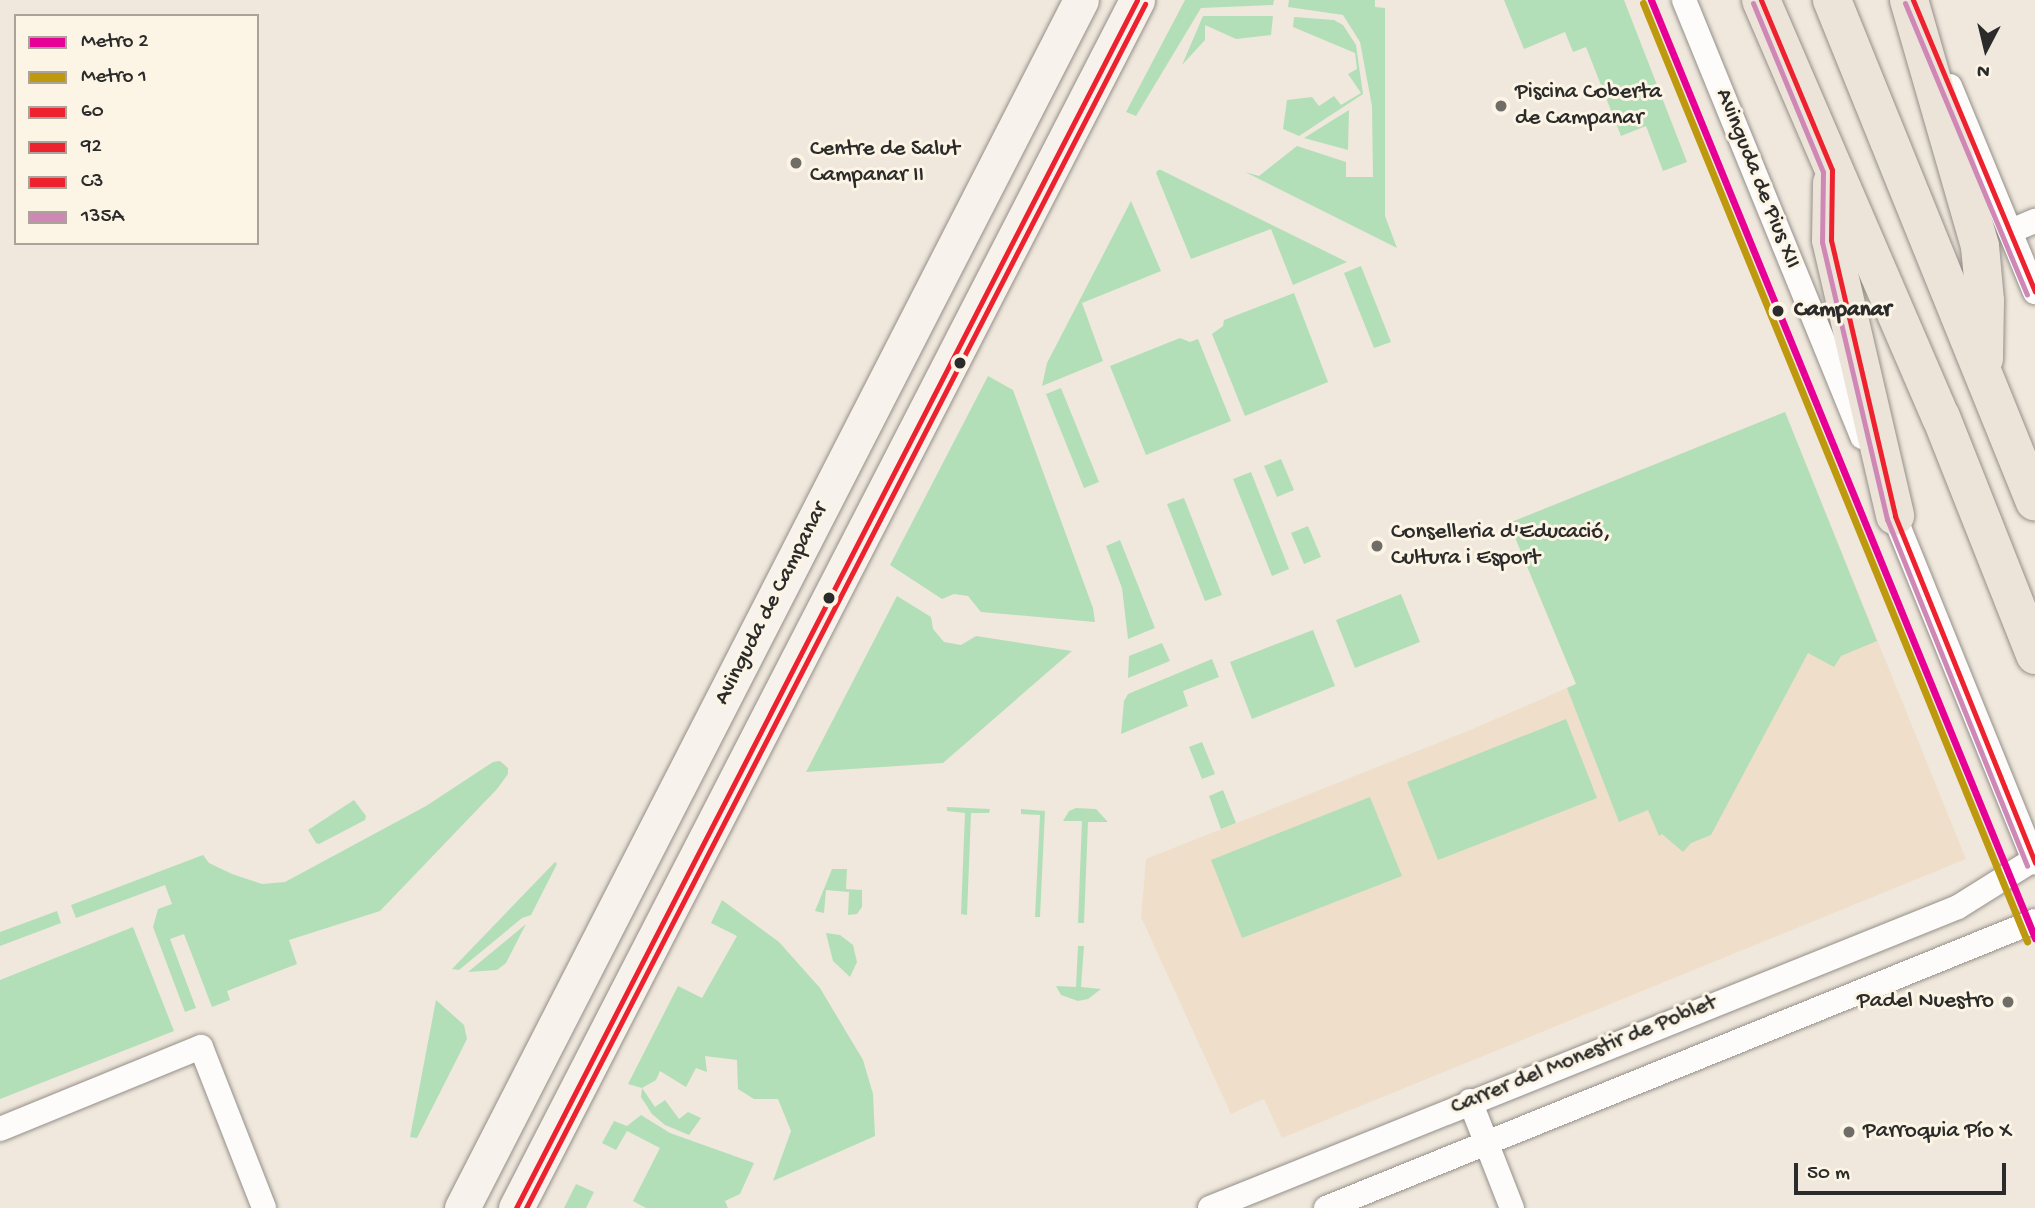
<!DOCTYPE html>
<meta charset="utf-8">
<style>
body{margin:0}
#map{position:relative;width:2035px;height:1208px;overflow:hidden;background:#f0e8dc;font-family:"Gochi Hand",sans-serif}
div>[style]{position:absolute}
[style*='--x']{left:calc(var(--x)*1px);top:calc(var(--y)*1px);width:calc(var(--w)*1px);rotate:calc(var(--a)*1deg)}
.built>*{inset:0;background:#efdfca}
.green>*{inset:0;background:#b2dfb8}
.roads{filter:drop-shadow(0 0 2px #948f8a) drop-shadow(0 0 2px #948f8a)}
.street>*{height:24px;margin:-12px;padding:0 12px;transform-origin:12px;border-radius:12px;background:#fdfcfa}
.secondary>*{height:35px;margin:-17.5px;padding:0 17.5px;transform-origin:17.5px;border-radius:17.5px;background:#f7f2ec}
.primary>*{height:38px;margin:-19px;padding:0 19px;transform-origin:19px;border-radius:19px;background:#ede4d9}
.bus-1>*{height:5px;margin:-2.5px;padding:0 2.5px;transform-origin:2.5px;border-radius:2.5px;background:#ed222e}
.bus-2>*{height:5px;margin:-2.5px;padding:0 2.5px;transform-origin:2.5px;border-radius:2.5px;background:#ed222e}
.bus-3>*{height:5px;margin:-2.5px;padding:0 2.5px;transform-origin:2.5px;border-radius:2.5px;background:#ed222e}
.bus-4>*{height:5px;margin:-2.5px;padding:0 2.5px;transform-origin:2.5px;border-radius:2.5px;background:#cf88b6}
.metro-1>*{height:7px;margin:-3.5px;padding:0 3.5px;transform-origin:3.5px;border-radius:3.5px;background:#e70095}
.metro-2>*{height:7px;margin:-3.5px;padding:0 3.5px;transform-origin:3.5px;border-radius:3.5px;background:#be980d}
.dots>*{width:19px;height:19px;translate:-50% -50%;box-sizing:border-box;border:4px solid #fcf5e5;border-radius:50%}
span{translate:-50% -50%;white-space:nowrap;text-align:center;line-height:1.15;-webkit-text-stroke:6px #fcf5e5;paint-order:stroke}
.poi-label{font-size:23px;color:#2b2b2b}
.left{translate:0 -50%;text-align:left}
.right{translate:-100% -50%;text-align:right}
.street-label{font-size:23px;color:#2b2b2b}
.stop-label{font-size:23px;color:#2b2b2b;font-weight:700}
.legend{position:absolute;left:14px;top:14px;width:245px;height:231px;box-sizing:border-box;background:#fcf5e5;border:2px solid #a8a49b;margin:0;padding:9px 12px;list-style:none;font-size:21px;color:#2b2b2b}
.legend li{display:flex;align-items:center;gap:14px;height:35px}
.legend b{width:35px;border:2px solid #a8a49b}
.north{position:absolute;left:1951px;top:14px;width:70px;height:70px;-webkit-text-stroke:5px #fcf5e5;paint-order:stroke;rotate:187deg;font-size:19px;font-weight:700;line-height:28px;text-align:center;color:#2b2b2b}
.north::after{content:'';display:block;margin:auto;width:24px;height:32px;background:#2b2b2b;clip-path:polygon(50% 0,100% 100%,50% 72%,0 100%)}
.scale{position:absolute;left:1794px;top:1163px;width:212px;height:32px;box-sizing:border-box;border:4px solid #2b2b2b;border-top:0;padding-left:9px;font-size:21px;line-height:24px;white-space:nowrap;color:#2b2b2b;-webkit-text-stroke:5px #fcf5e5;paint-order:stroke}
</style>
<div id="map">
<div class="built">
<div style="clip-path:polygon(1785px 412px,1966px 859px,1282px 1138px,1264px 1099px,1231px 1114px,1141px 917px,1146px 859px,1468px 731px,1576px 684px,1509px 523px)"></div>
</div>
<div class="green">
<div style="clip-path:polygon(1185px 0,1274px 0,1273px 5px,1201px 8px,1136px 116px,1126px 112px)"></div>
<div style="clip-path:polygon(1289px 0,1375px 0,1375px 7px,1385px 8px,1385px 216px,1397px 248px,1245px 172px,1259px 176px,1297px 146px,1346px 162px,1346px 177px,1373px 177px,1372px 106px,1360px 42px,1343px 15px,1288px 7px)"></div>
<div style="clip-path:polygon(1504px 0,1624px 0,1687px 162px,1663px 171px,1646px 126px,1621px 136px,1586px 47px,1573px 52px,1565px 32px,1524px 49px)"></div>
<div style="clip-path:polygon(1203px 16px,1273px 16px,1271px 35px,1236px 39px,1205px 25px,1205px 40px,1182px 65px)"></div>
<div style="clip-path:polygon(1294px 17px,1334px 20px,1343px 25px,1356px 45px,1363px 94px,1299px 136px,1283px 129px,1287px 100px,1312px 97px,1319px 106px,1334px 96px,1341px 105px,1361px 93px,1348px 74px,1357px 69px,1355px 53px,1293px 27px)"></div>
<div style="clip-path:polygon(1349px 110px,1348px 150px,1304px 138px)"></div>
<div style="clip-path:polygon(1158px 170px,1161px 170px,1347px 262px,1293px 285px,1271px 229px,1191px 259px,1156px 173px)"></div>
<div style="clip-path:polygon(1131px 201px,1161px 271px,1082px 303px,1103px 361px,1042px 386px,1047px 363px)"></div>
<div style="clip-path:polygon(1361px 266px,1391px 342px,1374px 348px,1344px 273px)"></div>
<div style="clip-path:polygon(1294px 293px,1328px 382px,1245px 416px,1212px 334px,1223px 326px,1224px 320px)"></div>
<div style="clip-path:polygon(1180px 338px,1190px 342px,1198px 339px,1231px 421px,1146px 455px,1110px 366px)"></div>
<div style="clip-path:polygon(988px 376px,1013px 390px,1093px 608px,1095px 622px,981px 612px,968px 596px,954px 594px,942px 599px,890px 565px)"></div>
<div style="clip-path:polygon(1061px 388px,1099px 482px,1084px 488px,1046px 394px)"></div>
<div style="clip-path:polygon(1785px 412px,1877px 641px,1841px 656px,1834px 667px,1808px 653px,1711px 835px,1691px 843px,1683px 852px,1662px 834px,1659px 836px,1648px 810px,1619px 822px,1567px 688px,1576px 684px,1509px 523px)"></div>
<div style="clip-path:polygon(1281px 459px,1294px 490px,1277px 497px,1264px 466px)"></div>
<div style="clip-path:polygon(1251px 472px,1289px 569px,1272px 576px,1233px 479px)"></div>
<div style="clip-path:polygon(1184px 498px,1222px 595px,1205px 601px,1167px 504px)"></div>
<div style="clip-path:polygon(1308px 526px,1321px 557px,1304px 564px,1291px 533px)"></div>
<div style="clip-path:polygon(1120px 540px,1155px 628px,1128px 639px,1122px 588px,1106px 546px)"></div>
<div style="clip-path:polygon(1401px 594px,1420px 642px,1355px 668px,1336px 620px)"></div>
<div style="clip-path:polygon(897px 596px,931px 617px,933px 629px,944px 642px,961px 645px,976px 636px,1072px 651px,943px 763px,806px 772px)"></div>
<div style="clip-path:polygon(1313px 630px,1335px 686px,1252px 719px,1230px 662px)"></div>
<div style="clip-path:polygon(1162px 643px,1170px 661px,1128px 678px,1129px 656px)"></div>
<div style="clip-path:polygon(1212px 659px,1219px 677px,1183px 691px,1188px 706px,1121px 734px,1124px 701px,1128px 694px)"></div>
<div style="clip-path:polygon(1566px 719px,1597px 798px,1438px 860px,1407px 782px)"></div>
<div style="clip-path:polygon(1202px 742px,1215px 774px,1202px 779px,1189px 747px)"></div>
<div style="clip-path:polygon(500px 761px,508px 768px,508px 774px,497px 789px,380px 911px,289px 940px,297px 964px,227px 991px,230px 1000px,212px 1007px,184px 934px,170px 939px,196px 1008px,185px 1012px,153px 927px,158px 909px,172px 904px,165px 885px,76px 918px,71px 905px,203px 855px,209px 863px,232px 874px,262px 884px,285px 882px,426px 806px,493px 762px)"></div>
<div style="clip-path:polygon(1223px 790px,1236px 823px,1221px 829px,1209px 796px)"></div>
<div style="clip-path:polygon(1370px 797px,1402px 876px,1242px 938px,1211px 860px)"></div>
<div style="clip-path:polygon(354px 800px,366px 816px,365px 820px,319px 844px,316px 843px,308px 830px)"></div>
<div style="clip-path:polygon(947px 807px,990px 809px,989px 813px,971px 813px,967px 915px,961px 914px,965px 813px,947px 811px)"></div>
<div style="clip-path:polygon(1076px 808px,1096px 809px,1108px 822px,1088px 822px,1084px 923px,1078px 923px,1082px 821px,1063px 821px,1069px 811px)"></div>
<div style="clip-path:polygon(1021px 809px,1045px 811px,1040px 917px,1035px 917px,1040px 815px,1021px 814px)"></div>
<div style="clip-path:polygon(555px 862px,557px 864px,531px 915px,522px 918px,459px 970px,452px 969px)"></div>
<div style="clip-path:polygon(832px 869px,847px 869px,846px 889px,862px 890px,862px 907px,857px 914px,848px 915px,849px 892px,826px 890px,824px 913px,815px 911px)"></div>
<div style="clip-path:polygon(722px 900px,779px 942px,820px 988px,863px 1060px,873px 1094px,875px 1136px,773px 1181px,791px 1131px,778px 1099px,754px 1099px,738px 1089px,737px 1060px,705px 1056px,707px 1072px,696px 1068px,686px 1087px,660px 1071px,656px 1080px,642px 1088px,655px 1107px,665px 1100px,679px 1119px,688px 1112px,701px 1118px,689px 1135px,665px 1125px,652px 1114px,641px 1097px,642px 1088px,628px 1084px,678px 986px,702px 998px,737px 936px,711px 923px)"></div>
<div style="clip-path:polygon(57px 911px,61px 923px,0 946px,0 932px)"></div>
<div style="clip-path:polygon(526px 924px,506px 963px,497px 970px,468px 972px)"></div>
<div style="clip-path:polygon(133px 927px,174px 1031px,0 1099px,0 980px)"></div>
<div style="clip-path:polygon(826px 933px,840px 935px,853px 945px,857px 962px,850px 977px,833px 961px)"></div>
<div style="clip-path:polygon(1078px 946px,1084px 946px,1081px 987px,1101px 989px,1088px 999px,1078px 1001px,1061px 995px,1056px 986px,1076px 987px)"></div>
<div style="clip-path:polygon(436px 1000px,464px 1025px,467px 1039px,417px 1138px,410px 1137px)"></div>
<div style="clip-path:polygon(641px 1115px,670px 1133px,754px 1163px,740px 1194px,725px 1201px,728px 1208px,646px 1208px,633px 1201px,660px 1148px,627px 1131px,616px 1150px,602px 1143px,614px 1121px,627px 1126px)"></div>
<div style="clip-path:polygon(576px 1184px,594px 1192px,586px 1208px,564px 1208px)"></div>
</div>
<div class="roads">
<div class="street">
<div style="--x:1684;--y:0;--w:472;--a:67.8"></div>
<div style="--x:1950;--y:86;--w:223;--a:67.6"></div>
<div style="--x:2011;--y:231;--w:26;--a:-23"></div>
<div style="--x:1889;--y:503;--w:388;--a:67.9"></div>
<div style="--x:1470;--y:1101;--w:115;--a:68.6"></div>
<div style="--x:0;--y:1129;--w:217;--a:-22.2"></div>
<div style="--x:201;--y:1047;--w:173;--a:68.6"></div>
<div style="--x:1210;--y:1208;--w:806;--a:-21.92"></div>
<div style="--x:1958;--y:907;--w:89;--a:-32.1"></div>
<div style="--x:1326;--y:1208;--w:765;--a:-22.04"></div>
</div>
<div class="secondary">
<div style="--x:462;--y:1208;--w:1357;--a:-62.87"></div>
<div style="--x:516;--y:1208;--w:1358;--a:-62.79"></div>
</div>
<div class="primary">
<div style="--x:1761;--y:0;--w:454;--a:66.7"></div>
<div style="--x:1941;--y:417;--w:256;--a:68.4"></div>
<div style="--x:1832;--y:0;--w:541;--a:67.98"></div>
<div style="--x:1909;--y:0;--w:256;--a:73.9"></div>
<div style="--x:1980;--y:246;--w:55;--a:84.8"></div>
<div style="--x:1985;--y:301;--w:58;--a:91"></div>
<div style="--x:1832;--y:183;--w:57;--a:91"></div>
<div style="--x:1831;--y:240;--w:283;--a:76.9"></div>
</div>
</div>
<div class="bus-1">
<div style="--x:516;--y:1208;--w:1358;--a:-62.79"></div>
</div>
<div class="bus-2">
<div style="--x:1761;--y:0;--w:184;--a:67.3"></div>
<div style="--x:1832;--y:170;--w:70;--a:90.8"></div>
<div style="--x:1831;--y:240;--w:283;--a:76.9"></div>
<div style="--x:1895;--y:516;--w:374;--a:68"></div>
<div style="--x:1913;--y:0;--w:316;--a:67.3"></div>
</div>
<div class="bus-3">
<div style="--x:526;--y:1208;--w:1354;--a:-62.79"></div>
</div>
<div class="bus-4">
<div style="--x:1753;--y:3;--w:183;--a:67.5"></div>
<div style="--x:1823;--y:172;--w:70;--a:90.8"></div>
<div style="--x:1822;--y:242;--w:285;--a:76.8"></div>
<div style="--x:1887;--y:519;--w:374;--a:68"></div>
<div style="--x:1905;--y:3;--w:316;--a:67.3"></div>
</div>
<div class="metro-1">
<div style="--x:1651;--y:0;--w:1014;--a:67.74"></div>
</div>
<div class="metro-2">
<div style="--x:1643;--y:3;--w:1014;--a:67.74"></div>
</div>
<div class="dots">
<div style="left:1501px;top:106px;background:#706d69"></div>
<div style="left:796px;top:163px;background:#706d69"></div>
<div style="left:1778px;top:311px;background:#2b2b2b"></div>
<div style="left:960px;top:363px;background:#2b2b2b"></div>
<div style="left:1377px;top:546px;background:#706d69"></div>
<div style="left:829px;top:598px;background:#2b2b2b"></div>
<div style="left:2008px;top:1002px;background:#706d69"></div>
<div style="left:1849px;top:1132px;background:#706d69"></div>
</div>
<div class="poi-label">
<span class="left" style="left:1515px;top:106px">Piscina Coberta<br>de Campanar</span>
<span class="left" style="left:810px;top:163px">Centre de Salut<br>Campanar II</span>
<span class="left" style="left:1391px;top:546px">Conselleria d'Educació,<br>Cultura i Esport</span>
<span class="right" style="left:1994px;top:1002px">Padel Nuestro</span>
<span class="left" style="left:1863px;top:1132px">Parroquia Pío X</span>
</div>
<div class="street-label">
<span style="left:1757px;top:179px;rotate:68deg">Avinguda de Pius XII</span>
<span style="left:772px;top:604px;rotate:-63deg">Avinguda de Campanar</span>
<span style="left:1584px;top:1056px;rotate:-22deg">Carrer del Monestir de Poblet</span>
</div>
<div class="stop-label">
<span class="left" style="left:1794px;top:311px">Campanar</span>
</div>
<ul class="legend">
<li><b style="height:9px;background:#e70095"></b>Metro 2</li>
<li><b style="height:9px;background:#be980d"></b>Metro 1</li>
<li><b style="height:9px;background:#ed222e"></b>60</li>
<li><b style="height:9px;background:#ed222e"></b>92</li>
<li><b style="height:9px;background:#ed222e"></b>C3</li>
<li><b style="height:9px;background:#cf88b6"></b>135A</li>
</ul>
<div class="north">N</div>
<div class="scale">50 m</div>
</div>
